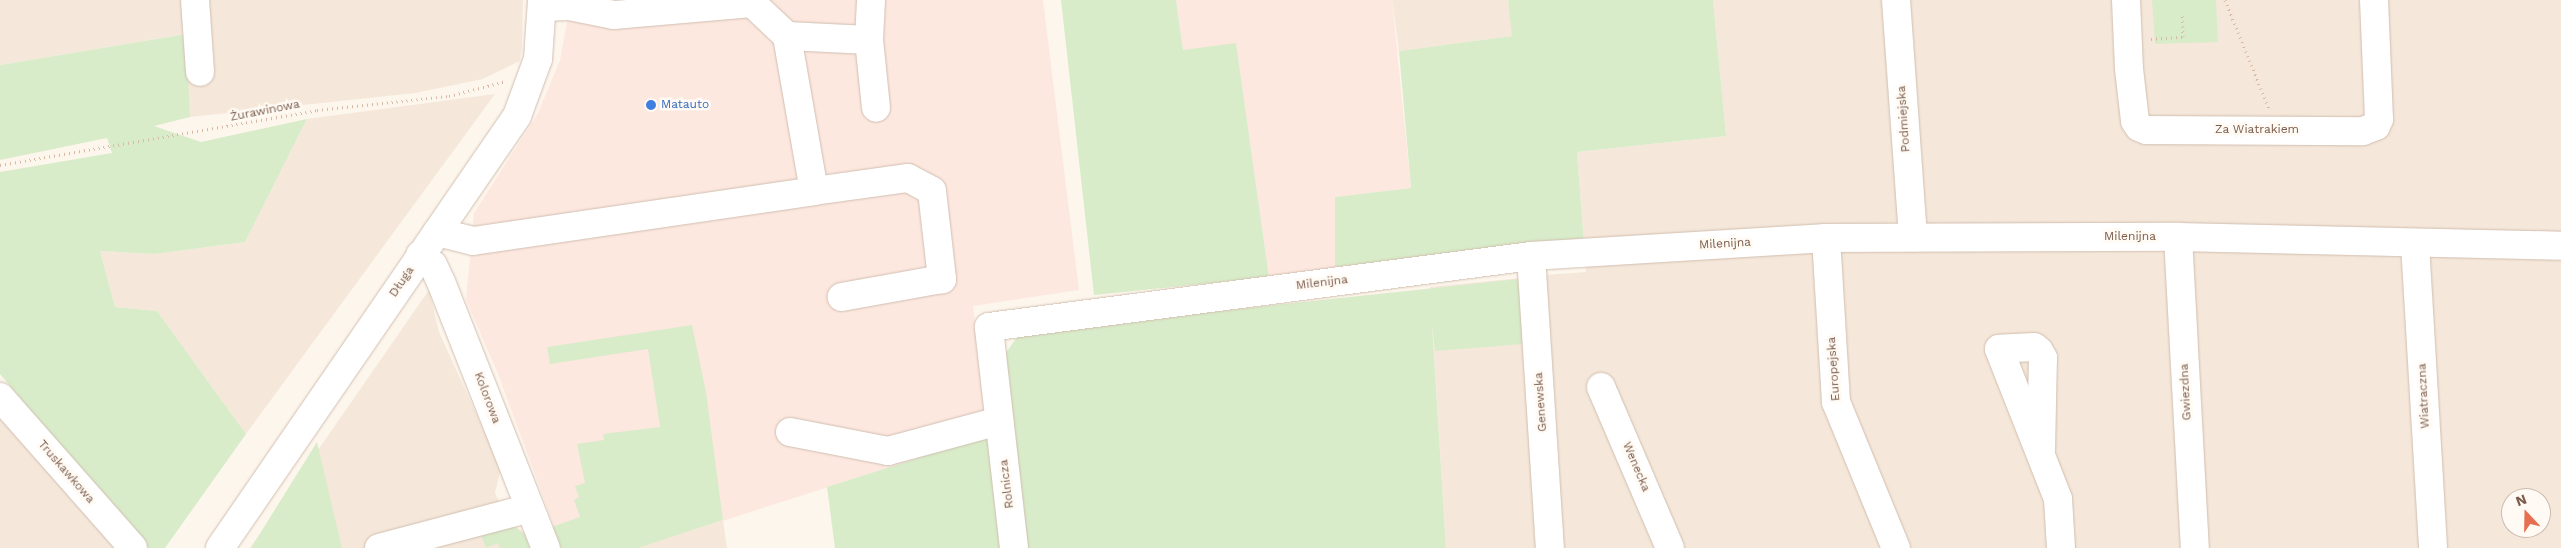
<!DOCTYPE html>
<meta charset="utf-8">
<style>
body{margin:0}
#map{position:relative;width:2561px;height:548px;overflow:hidden;background:#fdf6ec;font-family:"Work Sans",sans-serif}
div>[style]{position:absolute}
[style*='--x']{left:calc(var(--x)*1px);top:calc(var(--y)*1px);width:calc(var(--w)*1px);rotate:calc(var(--a)*1deg)}
.residential>*{inset:0;background:#f5e8da}
.commercial>*{inset:0;background:#fde8e0}
.green>*{inset:0;background:#d8ecc9}
.path>*{height:3px;margin-top:-1.5px;transform-origin:0;background:repeating-linear-gradient(90deg,#d9b8a5 0 1px,transparent 0 5px)}
.roads{filter:drop-shadow(0 0 1px #d1beb0) drop-shadow(0 0 1px #d1beb0)}
.minor>*{height:28px;margin:-14px;padding:0 14px;transform-origin:14px;border-radius:14px;background:#fff}
.dots>*{width:14px;height:14px;translate:-50% -50%;box-sizing:border-box;border:2px solid #fffaf3;border-radius:50%}
span{translate:-50% -50%;white-space:nowrap;text-align:center;line-height:1.15;-webkit-text-stroke:5px #fffaf3;paint-order:stroke}
.shop-label{font-size:12px;color:#366cbe}
.left{translate:0 -50%;text-align:left}
.street-label{font-size:12px;color:#7a5c4d}
.north{position:absolute;left:2501px;top:488px;width:50px;height:50px;box-sizing:border-box;background:#fffaf3;border:1px solid #cabbb1;border-radius:50%;rotate:339deg;font-size:14px;font-weight:700;line-height:20px;text-align:center;color:#7a5c4d}
.north::after{content:'';display:block;margin:auto;width:18px;height:22px;background:#e76f51;clip-path:polygon(50% 0,100% 100%,50% 72%,0 100%)}
</style>
<div id="map">
<div class="residential">
<div style="clip-path:polygon(0 0,523px 0,522px 46px,520px 61px,483px 79px,415px 93px,190px 117px,185px 34px,0 65px)"></div>
<div style="clip-path:polygon(1392px 0,1508px 0,1513px 36px,1399px 51px)"></div>
<div style="clip-path:polygon(evenodd,1713px 0,2561px 0,2561px 548px,1562px 548px,1545px 275px,1586px 272px,1577px 152px,1726px 136px,1713px 0,2511px 498px,2541px 498px,2541px 528px,2511px 528px,2511px 498px)"></div>
<div style="clip-path:polygon(495px 94px,246px 434px,157px 311px,115px 307px,100px 251px,155px 254px,245px 242px,307px 119px)"></div>
<div style="clip-path:polygon(1520px 278px,1538px 548px,1446px 548px,1430px 287px)"></div>
<div style="clip-path:polygon(429px 290px,439px 332px,501px 468px,495px 493px,507px 520px,526px 534px,531px 548px,250px 548px)"></div>
<div style="clip-path:polygon(0 416px,119px 548px,0 548px)"></div>
<div style="clip-path:polygon(723px 520px,727px 548px,638px 548px)"></div>
</div>
<div class="commercial">
<div style="clip-path:polygon(568px 0,1043px 0,1079px 290px,973px 306px,988px 436px,638px 548px,562px 548px,498px 374px,466px 300px,474px 213px,538px 113px,560px 60px,568px 17px)"></div>
<div style="clip-path:polygon(1176px 0,1392px 0,1411px 188px,1335px 197px,1335px 270px,1269px 277px,1236px 44px,1183px 50px)"></div>
</div>
<div class="green">
<div style="clip-path:polygon(1061px 0,1176px 0,1183px 50px,1236px 43px,1269px 277px,1094px 295px)"></div>
<div style="clip-path:polygon(1508px 0,1713px 0,1726px 136px,1577px 152px,1584px 244px,1335px 270px,1335px 197px,1411px 188px,1399px 51px,1512px 36px)"></div>
<div style="clip-path:polygon(2152px 0,2216px 0,2218px 42px,2155px 44px)"></div>
<div style="clip-path:polygon(186px 34px,190px 117px,154px 126px,201px 142px,307px 119px,245px 242px,155px 254px,100px 251px,115px 307px,157px 311px,246px 434px,165px 548px,146px 548px,0 374px,0 172px,112px 153px,107px 138px,0 160px,0 65px)"></div>
<div style="clip-path:polygon(1519px 279px,1523px 344px,1435px 351px,1432px 324px,1446px 548px,1028px 548px,1002px 358px,1021px 332px)"></div>
<div style="clip-path:polygon(692px 325px,706px 392px,723px 520px,638px 548px,561px 548px,552px 527px,580px 517px,574px 500px,579px 497px,575px 486px,585px 483px,577px 444px,604px 440px,603px 434px,660px 427px,648px 349px,550px 364px,547px 347px)"></div>
<div style="clip-path:polygon(988px 436px,1000px 548px,835px 548px,827px 487px)"></div>
<div style="clip-path:polygon(317px 442px,342px 548px,251px 548px)"></div>
<div style="clip-path:polygon(507px 521px,525px 535px,530px 548px,500px 548px,498px 543px,486px 548px,478px 527px)"></div>
</div>
<div class="path">
<div style="--x:2225;--y:0;--w:118;--a:68"></div>
<div style="--x:2151;--y:39;--w:32;--a:-4"></div>
<div style="--x:2183;--y:37;--w:23;--a:-92"></div>
<div style="--x:0;--y:165;--w:322;--a:-9.8"></div>
<div style="--x:317;--y:110;--w:133;--a:-6.1"></div>
<div style="--x:449;--y:96;--w:59;--a:-14.7"></div>
</div>
<div class="roads">
<div class="minor">
<div style="--x:195;--y:0;--w:72;--a:86"></div>
<div style="--x:1896;--y:0;--w:238;--a:85.9"></div>
<div style="--x:2126;--y:0;--w:69;--a:87.5"></div>
<div style="--x:2129;--y:69;--w:52;--a:83.4"></div>
<div style="--x:2135;--y:121;--w:7;--a:56"></div>
<div style="--x:2139;--y:127;--w:8;--a:23"></div>
<div style="--x:2146;--y:130;--w:217;--a:0.3"></div>
<div style="--x:2363;--y:131;--w:14;--a:-21"></div>
<div style="--x:2376;--y:126;--w:8;--a:-67"></div>
<div style="--x:2379;--y:119;--w:119;--a:-92.4"></div>
<div style="--x:787;--y:36;--w:82;--a:2.8"></div>
<div style="--x:869;--y:40;--w:40;--a:-87.1"></div>
<div style="--x:869;--y:40;--w:68;--a:84.1"></div>
<div style="--x:814;--y:191;--w:95;--a:-7.9"></div>
<div style="--x:908;--y:178;--w:27;--a:28"></div>
<div style="--x:932;--y:191;--w:89;--a:83.5"></div>
<div style="--x:942;--y:279;--w:102;--a:169.8"></div>
<div style="--x:437;--y:232;--w:37;--a:14"></div>
<div style="--x:473;--y:241;--w:345;--a:-8.3"></div>
<div style="--x:814;--y:191;--w:157;--a:-99.9"></div>
<div style="--x:787;--y:36;--w:48;--a:-136.7"></div>
<div style="--x:752;--y:3;--w:139;--a:175"></div>
<div style="--x:614;--y:15;--w:46;--a:-168.7"></div>
<div style="--x:569;--y:6;--w:27;--a:178"></div>
<div style="--x:2178;--y:237;--w:311;--a:86.9"></div>
<div style="--x:1826;--y:238;--w:164;--a:86.5"></div>
<div style="--x:1836;--y:402;--w:158;--a:67.7"></div>
<div style="--x:2415;--y:244;--w:305;--a:86.6"></div>
<div style="--x:420;--y:255;--w:16;--a:38"></div>
<div style="--x:433;--y:265;--w:19;--a:65"></div>
<div style="--x:441;--y:282;--w:286;--a:68.5"></div>
<div style="--x:1531;--y:256;--w:293;--a:86.3"></div>
<div style="--x:1601;--y:387;--w:175;--a:66.8"></div>
<div style="--x:0;--y:397;--w:201;--a:48.6"></div>
<div style="--x:790;--y:432;--w:100;--a:11"></div>
<div style="--x:888;--y:451;--w:115;--a:-15.1"></div>
<div style="--x:2041;--y:451;--w:93;--a:-88.8"></div>
<div style="--x:2043;--y:358;--w:8;--a:-120"></div>
<div style="--x:2039;--y:351;--w:6;--a:-141"></div>
<div style="--x:2034;--y:347;--w:35;--a:177"></div>
<div style="--x:1999;--y:349;--w:161;--a:68.5"></div>
<div style="--x:2058;--y:499;--w:49;--a:86.5"></div>
<div style="--x:220;--y:548;--w:524;--a:-55.49"></div>
<div style="--x:517;--y:116;--w:61;--a:-69.8"></div>
<div style="--x:538;--y:59;--w:59;--a:-86.1"></div>
<div style="--x:379;--y:548;--w:156;--a:-14.8"></div>
<div style="--x:1014;--y:548;--w:222;--a:-96.5"></div>
<div style="--x:989;--y:327;--w:547;--a:-7.46"></div>
<div style="--x:1531;--y:256;--w:296;--a:-3.5"></div>
<div style="--x:1826;--y:238;--w:352;--a:-0.2"></div>
<div style="--x:2178;--y:237;--w:383;--a:1.3"></div>
</div>
</div>
<div class="dots">
<div style="left:651px;top:105px;background:#3f7fe0"></div>
</div>
<div class="shop-label">
<span class="left" style="left:661px;top:105px">Matauto</span>
</div>
<div class="street-label">
<span style="left:265px;top:111px;rotate:-11deg">Żurawinowa</span>
<span style="left:1904px;top:119px;rotate:-94deg">Podmiejska</span>
<span style="left:2257px;top:130px">Za Wiatrakiem</span>
<span style="left:2130px;top:237px">Milenijna</span>
<span style="left:1725px;top:244px;rotate:-3deg">Milenijna</span>
<span style="left:402px;top:282px;rotate:-56deg">Długa</span>
<span style="left:1322px;top:283px;rotate:-7deg">Milenijna</span>
<span style="left:1834px;top:369px;rotate:-94deg">Europejska</span>
<span style="left:2186px;top:392px;rotate:-93deg">Gwiezdna</span>
<span style="left:2424px;top:396px;rotate:-93deg">Wiatraczna</span>
<span style="left:487px;top:398px;rotate:69deg">Kolorowa</span>
<span style="left:1541px;top:402px;rotate:-94deg">Genewska</span>
<span style="left:1636px;top:467px;rotate:67deg">Wenecka</span>
<span style="left:66px;top:472px;rotate:49deg">Truskawkowa</span>
<span style="left:1007px;top:484px;rotate:-97deg">Rolnicza</span>
</div>
<div class="north">N</div>
</div>
